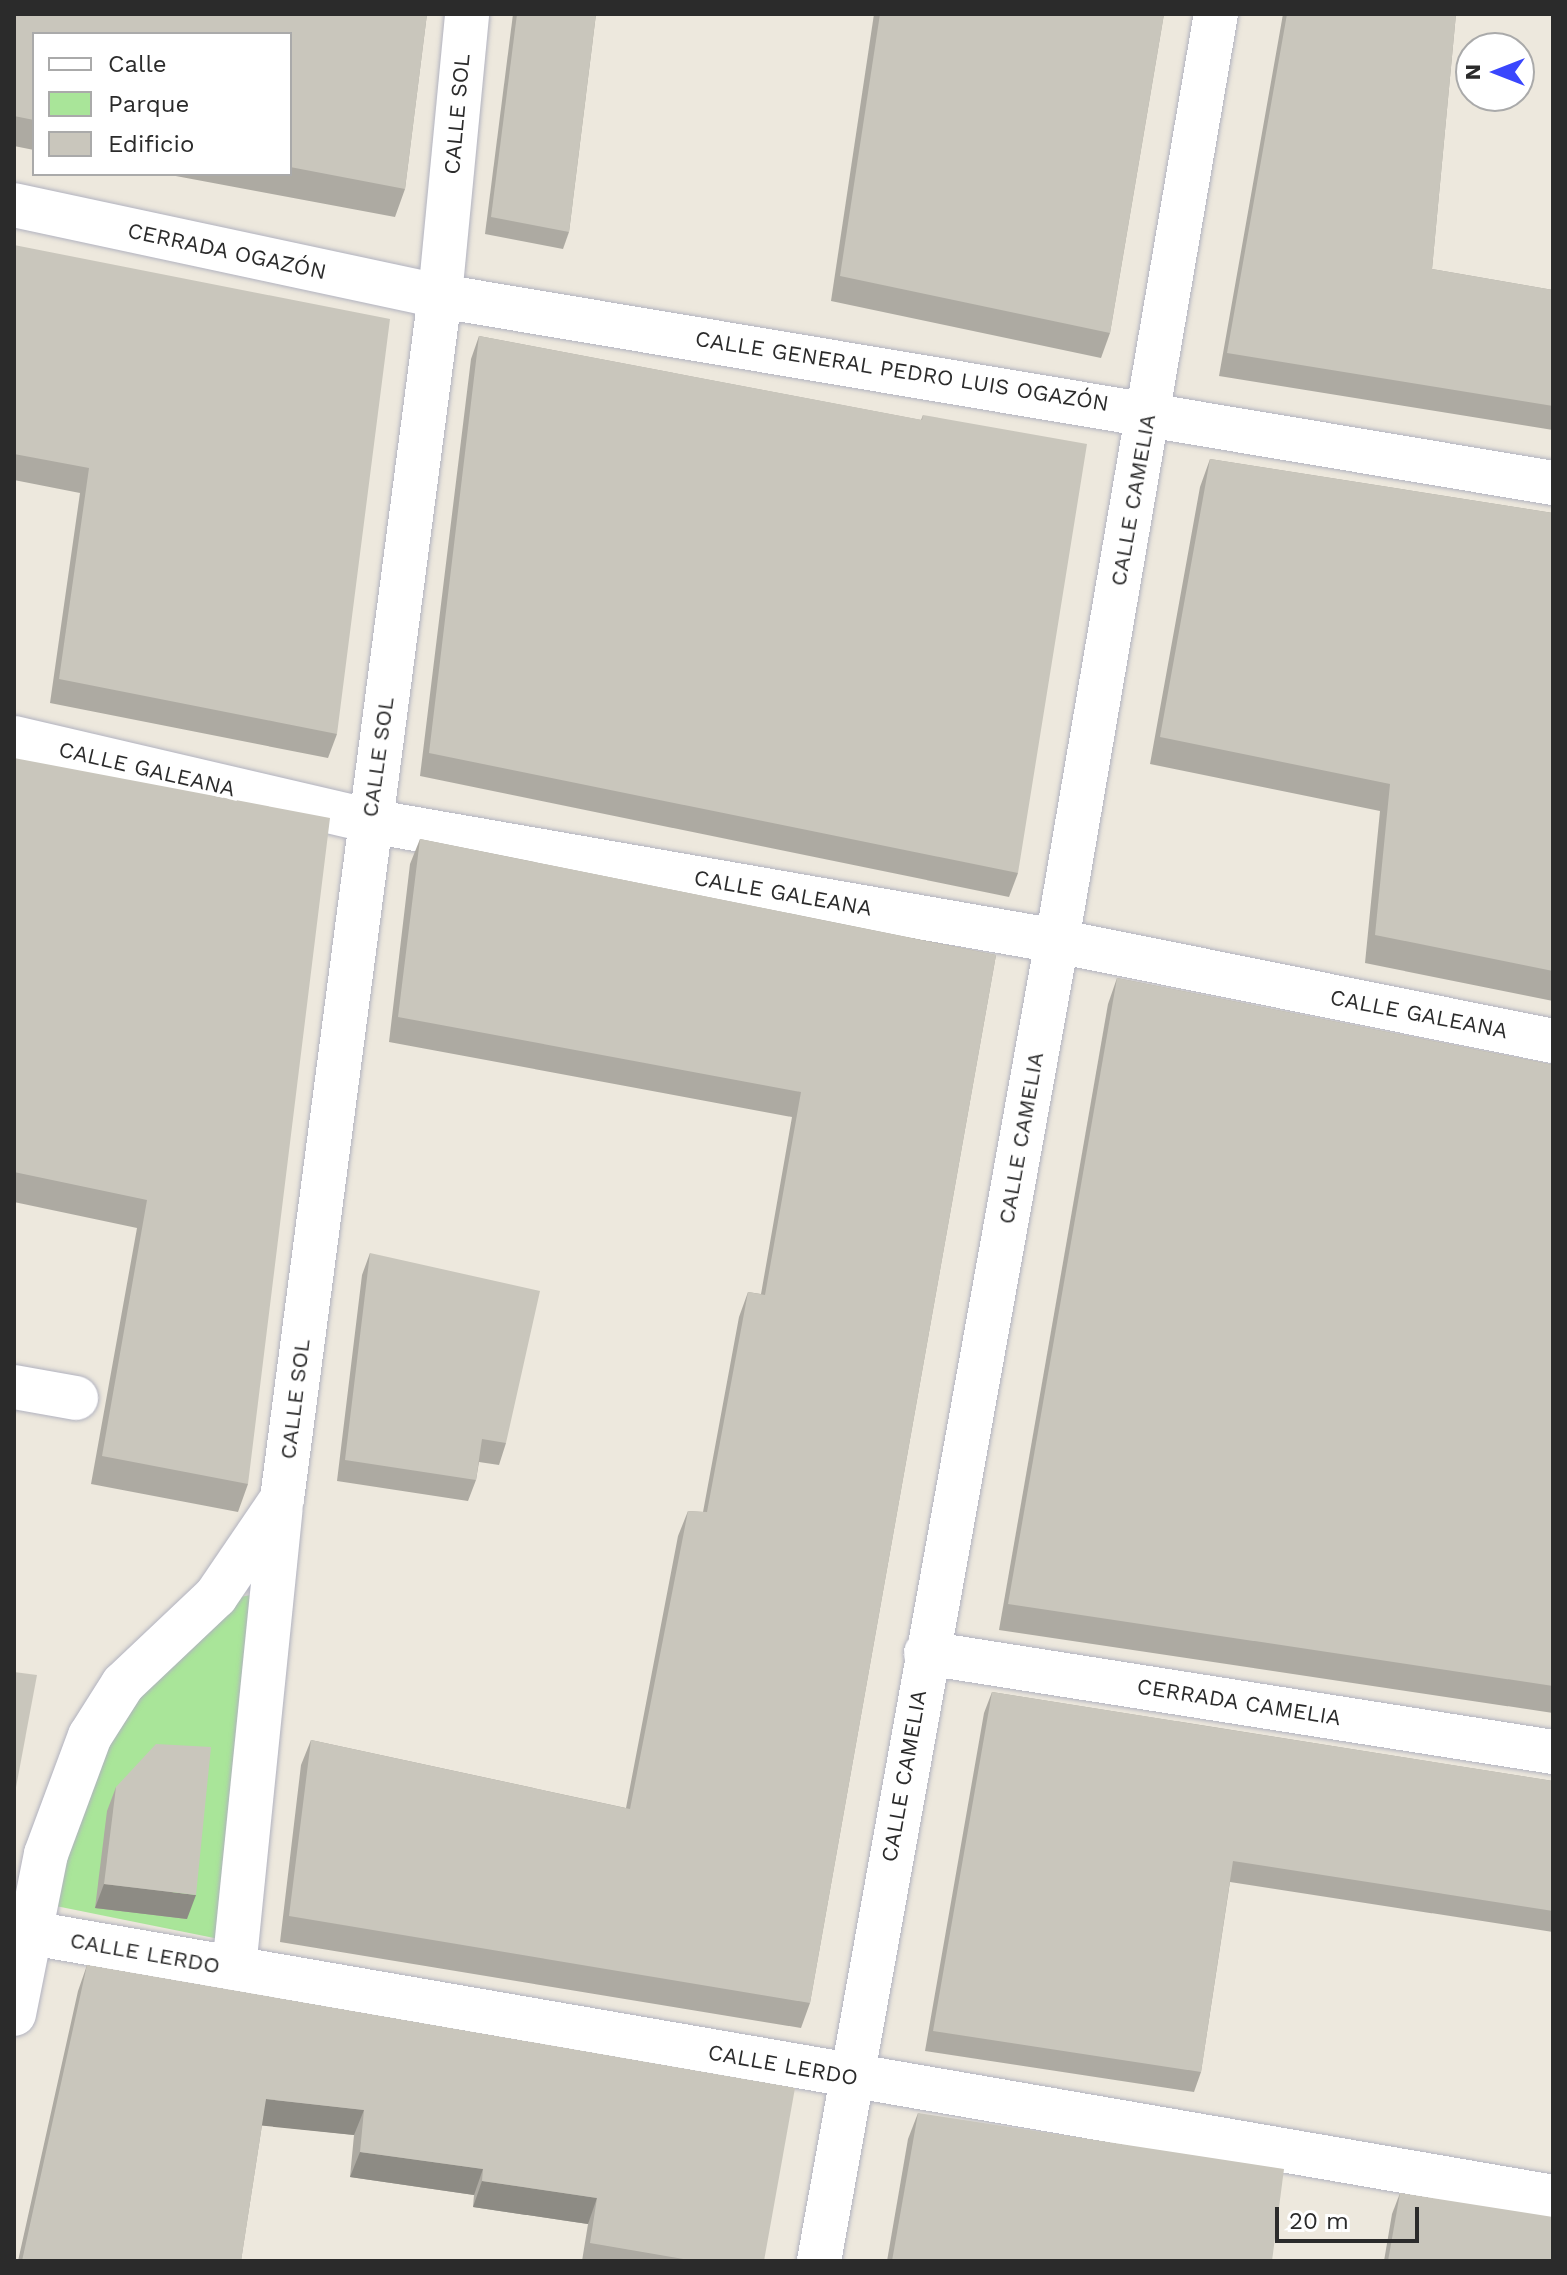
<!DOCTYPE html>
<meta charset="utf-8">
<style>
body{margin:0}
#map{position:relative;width:1567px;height:2275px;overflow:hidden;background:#ede8dd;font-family:"Work Sans",sans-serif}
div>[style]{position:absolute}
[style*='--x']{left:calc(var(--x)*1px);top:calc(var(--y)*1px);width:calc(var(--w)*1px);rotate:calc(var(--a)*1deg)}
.green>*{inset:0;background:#a9e599}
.roads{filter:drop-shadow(0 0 2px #b1b2bf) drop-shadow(0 0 2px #b1b2bf)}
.minor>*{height:44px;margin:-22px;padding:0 22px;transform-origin:22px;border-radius:22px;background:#fff}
.tertiary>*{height:44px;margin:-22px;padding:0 22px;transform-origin:22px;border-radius:22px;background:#fff}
.wall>*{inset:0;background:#adaaa2}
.shaded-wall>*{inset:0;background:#8d8b84}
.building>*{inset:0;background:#c9c6bc}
span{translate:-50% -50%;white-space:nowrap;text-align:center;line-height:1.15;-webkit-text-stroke:7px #fff;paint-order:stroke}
.street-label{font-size:22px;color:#2b2b2b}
.frame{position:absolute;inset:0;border:16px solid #2b2b2b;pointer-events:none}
.legend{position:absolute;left:32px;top:32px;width:260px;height:144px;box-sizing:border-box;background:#fff;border:2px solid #aaa;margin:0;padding:10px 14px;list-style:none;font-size:24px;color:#2b2b2b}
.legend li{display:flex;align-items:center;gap:16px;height:40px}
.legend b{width:40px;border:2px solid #aaa}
.north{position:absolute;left:1455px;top:32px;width:80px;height:80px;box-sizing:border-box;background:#fff;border:2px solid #aaa;border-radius:50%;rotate:270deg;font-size:22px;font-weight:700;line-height:32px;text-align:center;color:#2b2b2b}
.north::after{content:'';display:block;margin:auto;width:28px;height:36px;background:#3a46fd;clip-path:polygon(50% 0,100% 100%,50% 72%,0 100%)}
.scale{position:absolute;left:1275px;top:2207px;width:144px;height:36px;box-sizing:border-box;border:4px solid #2b2b2b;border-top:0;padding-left:10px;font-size:24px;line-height:28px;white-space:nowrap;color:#2b2b2b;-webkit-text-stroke:6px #fff;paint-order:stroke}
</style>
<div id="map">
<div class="green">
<div style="clip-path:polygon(262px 1593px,219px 1939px,46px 1904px,129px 1693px,240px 1597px)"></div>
</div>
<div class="roads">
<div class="minor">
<div style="--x:14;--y:205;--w:436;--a:12.1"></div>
<div style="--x:440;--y:296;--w:1129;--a:9.54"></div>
<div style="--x:14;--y:738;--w:366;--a:13.1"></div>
<div style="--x:370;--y:821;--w:697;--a:9.91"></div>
<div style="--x:1057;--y:941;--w:506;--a:11.4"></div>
<div style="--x:14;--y:1387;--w:63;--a:10.1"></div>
<div style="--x:926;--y:1653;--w:635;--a:8.97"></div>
<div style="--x:234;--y:1968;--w:461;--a:-84.2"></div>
<div style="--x:14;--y:2014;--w:163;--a:-78.7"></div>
<div style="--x:46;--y:1854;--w:126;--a:-69.6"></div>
<div style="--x:90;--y:1736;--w:62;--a:-57.6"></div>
<div style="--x:123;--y:1684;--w:128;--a:-43.4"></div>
<div style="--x:216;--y:1596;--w:117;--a:-55.8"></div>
<div style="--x:282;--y:1499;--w:1213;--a:-82.52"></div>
<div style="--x:440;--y:296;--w:283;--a:-84.5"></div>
<div style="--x:819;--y:2261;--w:1341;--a:-79.78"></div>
<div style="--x:1057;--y:941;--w:941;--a:-80.27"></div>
</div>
<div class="tertiary">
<div style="--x:14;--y:1930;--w:1562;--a:9.84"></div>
</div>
</div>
<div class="wall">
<div style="clip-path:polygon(14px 14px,427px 14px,405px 189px,395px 217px,165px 174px,290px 174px,290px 34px,34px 34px,34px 150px,14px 146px)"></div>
<div style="clip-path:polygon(513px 14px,596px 14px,569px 232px,563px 249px,485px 234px)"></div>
<div style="clip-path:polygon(874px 14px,1164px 14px,1110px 333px,1101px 358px,831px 301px)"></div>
<div style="clip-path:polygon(1283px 14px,1456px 14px,1432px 269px,1553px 290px,1553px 430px,1219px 376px)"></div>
<div style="clip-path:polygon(14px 245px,337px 734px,328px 758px,50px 703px,80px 493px,14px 480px)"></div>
<div style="clip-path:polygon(479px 336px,921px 420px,923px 415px,1018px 873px,1009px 897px,420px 776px,471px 359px)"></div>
<div style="clip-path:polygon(1210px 459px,1553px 513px,1553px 1001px,1365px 963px,1380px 811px,1150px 764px,1200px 487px)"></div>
<div style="clip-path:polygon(14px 758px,248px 1484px,238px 1512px,91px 1484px,137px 1228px,14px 1202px)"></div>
<div style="clip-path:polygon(420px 839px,996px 955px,810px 2003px,801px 2028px,280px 1942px,301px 1765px,311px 1740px,626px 1808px,678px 1536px,688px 1511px,703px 1512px,739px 1317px,748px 1292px,761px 1294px,792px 1117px,389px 1042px,410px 864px)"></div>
<div style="clip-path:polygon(1117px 978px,1553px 1065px,1553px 1713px,999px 1630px,1108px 1004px)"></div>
<div style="clip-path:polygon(370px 1253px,506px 1443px,499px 1465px,479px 1462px,476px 1480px,468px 1501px,337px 1481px,362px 1275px)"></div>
<div style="clip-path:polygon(992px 1692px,1553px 1781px,1553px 1932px,1230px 1882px,1201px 2072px,1194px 2092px,925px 2051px,984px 1713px)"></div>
<div style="clip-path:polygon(116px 1787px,187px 1919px,95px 1908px,107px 1811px)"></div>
<div style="clip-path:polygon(87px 1965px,764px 2261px,582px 2261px,588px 2224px,473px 2207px,474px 2195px,350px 2177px,354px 2135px,262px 2125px,241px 2261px,18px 2261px,78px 1991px)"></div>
<div style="clip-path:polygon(918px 2113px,1272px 2261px,887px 2261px,908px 2139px)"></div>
<div style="clip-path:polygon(1400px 2193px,1553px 2261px,1384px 2261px,1392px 2214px)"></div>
</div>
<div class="shaded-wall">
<div style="clip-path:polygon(104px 1884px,196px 1895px,187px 1919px,95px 1908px)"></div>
<div style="clip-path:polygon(266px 2099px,364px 2110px,354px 2135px,256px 2125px)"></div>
<div style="clip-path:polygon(360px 2152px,483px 2169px,474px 2195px,350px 2177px)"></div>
<div style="clip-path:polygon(482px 2181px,597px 2198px,588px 2224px,473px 2207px)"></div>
</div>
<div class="building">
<div style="clip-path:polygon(14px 14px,427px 14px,405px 189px,290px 167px,290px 34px,34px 34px,34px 120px,14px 116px)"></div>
<div style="clip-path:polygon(517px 14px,596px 14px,569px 232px,491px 217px)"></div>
<div style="clip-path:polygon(880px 14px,1164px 14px,1110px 333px,840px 276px)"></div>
<div style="clip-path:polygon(1287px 14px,1456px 14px,1432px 269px,1553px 290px,1553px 406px,1227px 353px)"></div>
<div style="clip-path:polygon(14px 245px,390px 319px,337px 734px,59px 679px,89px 468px,14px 454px)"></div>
<div style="clip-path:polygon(479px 336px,922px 420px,923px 415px,1087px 444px,1018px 873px,429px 753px)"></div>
<div style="clip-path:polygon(1210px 459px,1553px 513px,1553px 971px,1375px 935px,1390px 784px,1160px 737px)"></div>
<div style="clip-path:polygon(14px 758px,330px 818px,248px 1484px,102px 1456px,147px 1200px,14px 1172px)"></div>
<div style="clip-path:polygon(420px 839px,996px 955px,810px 2003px,289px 1916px,311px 1740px,630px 1809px,688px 1511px,707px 1512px,748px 1292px,765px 1295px,801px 1092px,398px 1017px)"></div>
<div style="clip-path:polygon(1117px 978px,1553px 1065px,1553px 1686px,1008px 1604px)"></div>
<div style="clip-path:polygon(370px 1253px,540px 1291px,506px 1443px,482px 1439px,476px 1480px,345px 1460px)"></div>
<div style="clip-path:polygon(14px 1672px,37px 1675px,14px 1798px)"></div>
<div style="clip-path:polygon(992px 1692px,1553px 1781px,1553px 1911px,1233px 1861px,1201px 2072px,933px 2031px)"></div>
<div style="clip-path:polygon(156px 1744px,211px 1747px,196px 1895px,104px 1884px,116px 1787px)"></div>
<div style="clip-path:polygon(87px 1965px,795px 2088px,764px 2261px,695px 2261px,590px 2243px,597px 2198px,482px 2181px,483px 2169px,360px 2152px,364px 2110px,266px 2099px,241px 2261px,22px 2261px)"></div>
<div style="clip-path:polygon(918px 2113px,1284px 2169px,1272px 2261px,892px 2261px)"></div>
<div style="clip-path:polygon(1400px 2193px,1553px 2217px,1553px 2261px,1388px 2261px)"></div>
</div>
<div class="street-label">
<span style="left:457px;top:114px;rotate:-85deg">CALLE SOL</span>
<span style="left:227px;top:251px;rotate:12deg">CERRADA OGAZÓN</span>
<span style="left:902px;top:371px;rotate:9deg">CALLE GENERAL PEDRO LUIS OGAZÓN</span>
<span style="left:1133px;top:500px;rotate:-80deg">CALLE CAMELIA</span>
<span style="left:378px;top:757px;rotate:-82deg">CALLE SOL</span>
<span style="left:147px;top:769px;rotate:13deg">CALLE GALEANA</span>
<span style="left:783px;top:893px;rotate:10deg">CALLE GALEANA</span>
<span style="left:1419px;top:1014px;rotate:11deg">CALLE GALEANA</span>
<span style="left:1021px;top:1138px;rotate:-80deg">CALLE CAMELIA</span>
<span style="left:295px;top:1399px;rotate:-83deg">CALLE SOL</span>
<span style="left:1239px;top:1702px;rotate:9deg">CERRADA CAMELIA</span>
<span style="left:904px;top:1776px;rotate:-80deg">CALLE CAMELIA</span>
<span style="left:145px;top:1953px;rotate:10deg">CALLE LERDO</span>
<span style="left:783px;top:2065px;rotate:10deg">CALLE LERDO</span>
</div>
<div class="frame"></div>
<ul class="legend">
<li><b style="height:10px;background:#fff"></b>Calle</li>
<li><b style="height:22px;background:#a9e599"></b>Parque</li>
<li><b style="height:22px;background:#c9c6bc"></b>Edificio</li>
</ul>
<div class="north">N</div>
<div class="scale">20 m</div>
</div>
